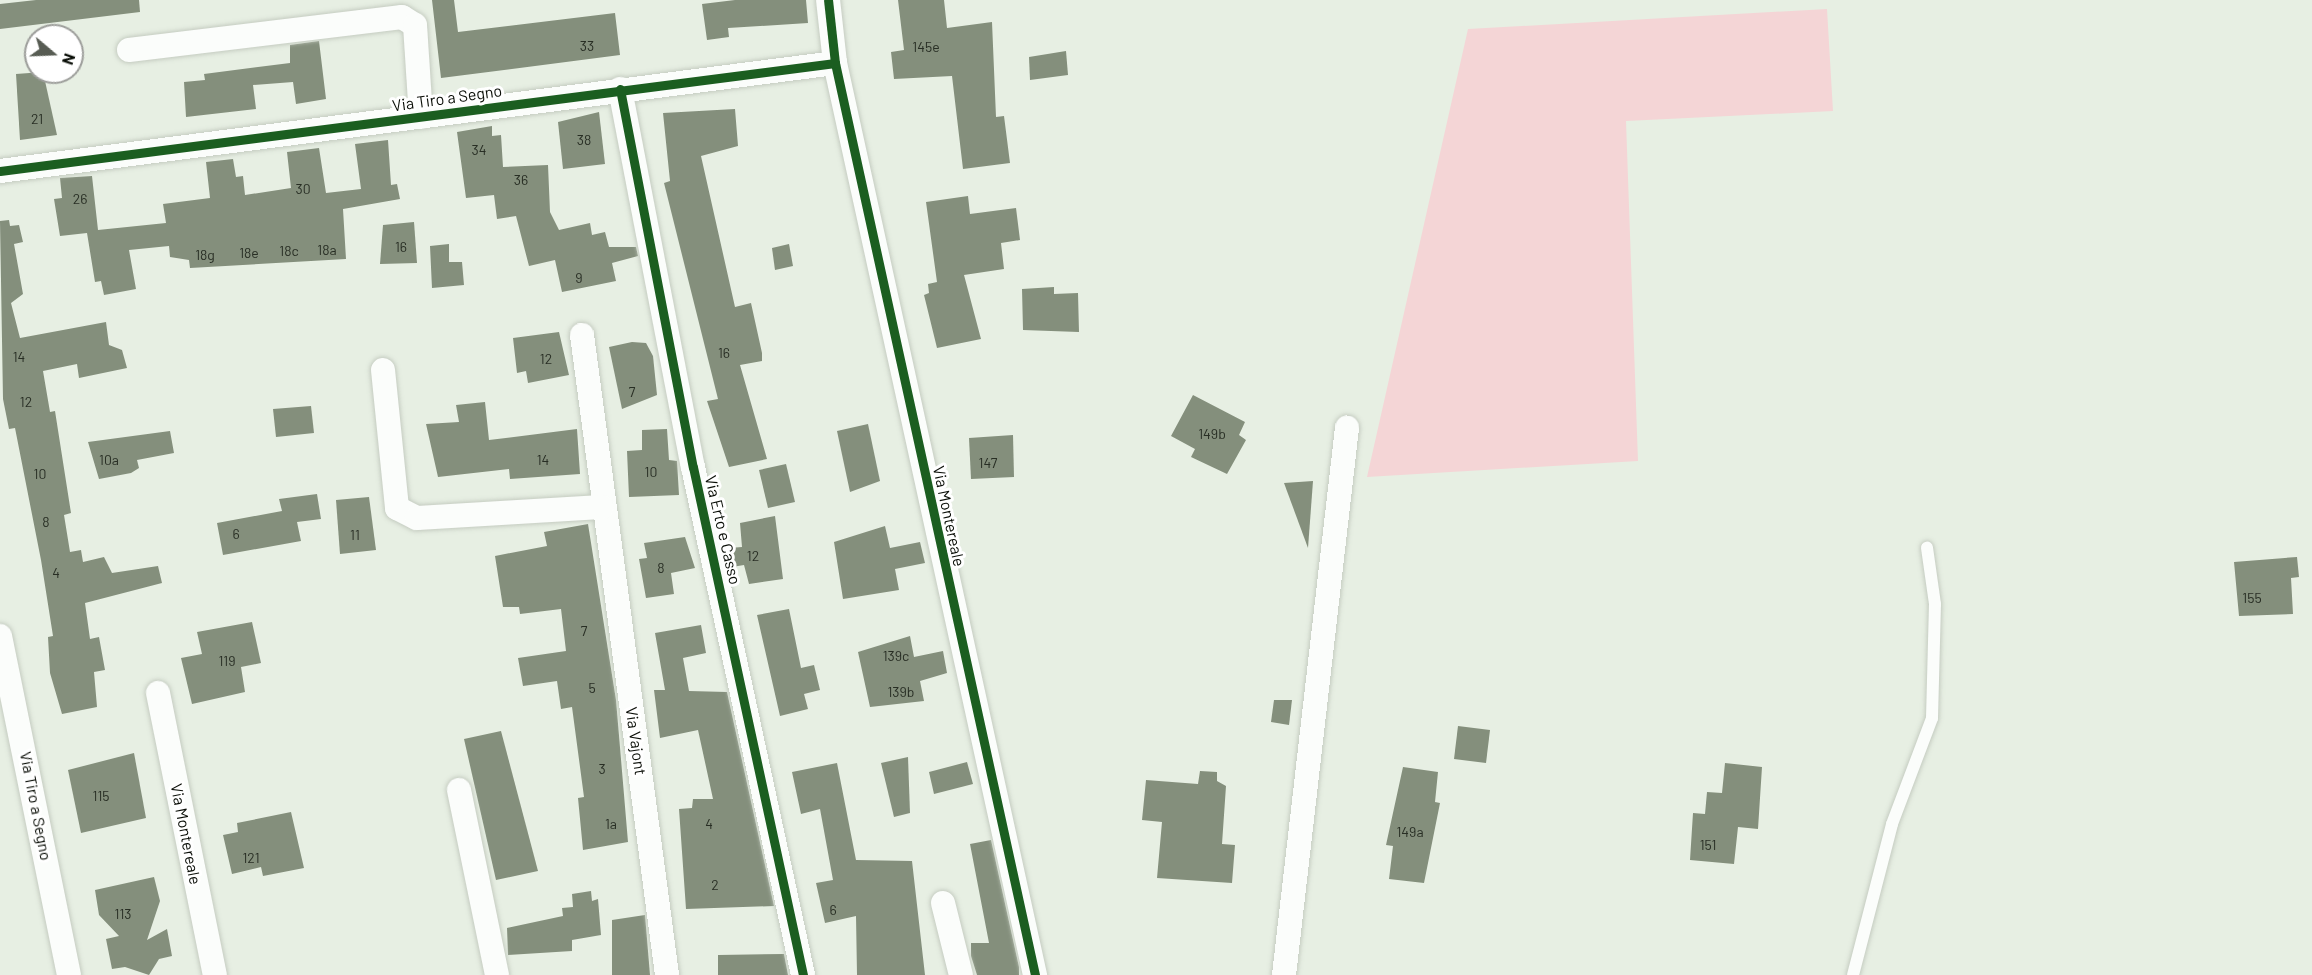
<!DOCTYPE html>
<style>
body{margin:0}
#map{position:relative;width:2312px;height:975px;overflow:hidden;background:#e7efe3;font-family:Barlow,sans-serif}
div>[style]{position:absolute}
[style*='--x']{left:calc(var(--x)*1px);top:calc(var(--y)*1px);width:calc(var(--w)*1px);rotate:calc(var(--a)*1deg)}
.green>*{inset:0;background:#f4d5d6}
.building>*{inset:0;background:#848f7c}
.roads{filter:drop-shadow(0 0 2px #c5ccc1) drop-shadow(0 0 2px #c5ccc1)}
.service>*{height:12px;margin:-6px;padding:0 6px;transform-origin:6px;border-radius:6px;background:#fbfdfb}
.minor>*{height:24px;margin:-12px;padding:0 12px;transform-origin:12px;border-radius:12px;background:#fbfdfb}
.cycleway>*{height:9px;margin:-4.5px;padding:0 4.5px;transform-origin:4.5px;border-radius:4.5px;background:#1b5e20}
span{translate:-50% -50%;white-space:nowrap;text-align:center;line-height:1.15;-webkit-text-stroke:6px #fff;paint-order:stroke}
.number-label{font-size:14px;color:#282e24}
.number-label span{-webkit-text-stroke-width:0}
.street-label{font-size:16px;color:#090d06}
.north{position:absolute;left:24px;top:24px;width:60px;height:60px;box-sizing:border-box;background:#fff;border:2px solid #9d9e9b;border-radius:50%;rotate:109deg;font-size:16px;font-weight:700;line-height:24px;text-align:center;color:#090d06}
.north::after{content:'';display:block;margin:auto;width:21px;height:27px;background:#575c53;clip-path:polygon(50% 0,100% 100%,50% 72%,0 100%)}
</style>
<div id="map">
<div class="green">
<div style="clip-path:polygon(1827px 9px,1833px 111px,1626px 121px,1638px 461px,1367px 477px,1468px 29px)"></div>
</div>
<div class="building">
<div style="clip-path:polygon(36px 0,139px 0,140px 12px,0 29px,0 4px)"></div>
<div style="clip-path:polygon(432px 0,454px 0,458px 32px,615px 13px,620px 55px,441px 78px)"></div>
<div style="clip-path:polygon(735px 0,806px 0,808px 23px,728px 28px,729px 37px,707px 40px,702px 4px)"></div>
<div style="clip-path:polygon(898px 0,944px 0,947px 28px,992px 22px,996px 117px,1004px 116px,1010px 163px,963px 169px,952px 76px,894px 79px,891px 52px,904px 50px)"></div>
<div style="clip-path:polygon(319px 41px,326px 99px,296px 104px,293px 82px,253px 85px,256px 109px,186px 117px,184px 82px,205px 80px,204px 74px,290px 63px,290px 45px)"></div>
<div style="clip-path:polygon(1066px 51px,1068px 75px,1030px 80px,1029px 57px)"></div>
<div style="clip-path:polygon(43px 72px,57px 135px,20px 140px,16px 74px)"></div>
<div style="clip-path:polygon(735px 109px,738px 146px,701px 156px,735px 307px,751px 303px,762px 353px,762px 361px,740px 365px,767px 459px,729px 467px,707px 401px,718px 399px,664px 183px,670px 181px,663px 113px)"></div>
<div style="clip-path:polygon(599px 112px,605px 164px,563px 169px,558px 122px)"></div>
<div style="clip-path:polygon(492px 126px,492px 136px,501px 135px,503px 167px,548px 165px,550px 212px,559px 230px,590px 223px,592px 235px,605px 232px,609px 247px,636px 247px,638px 256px,612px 263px,616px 281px,562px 292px,555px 260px,529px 266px,516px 216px,497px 219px,494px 195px,466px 198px,457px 132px)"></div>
<div style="clip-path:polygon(388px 140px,391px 185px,397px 184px,400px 199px,343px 209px,346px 259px,190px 268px,189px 260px,170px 257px,169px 246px,129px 250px,136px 289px,104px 295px,101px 281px,95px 282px,87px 233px,60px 236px,54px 199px,62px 198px,60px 178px,92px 176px,98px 230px,166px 223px,163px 204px,210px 198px,206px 162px,233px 159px,236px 177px,243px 176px,245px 195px,291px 188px,287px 152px,319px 148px,326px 193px,361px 189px,355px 144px)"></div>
<div style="clip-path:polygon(968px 196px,970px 214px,1016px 208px,1020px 240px,1001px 243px,1004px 269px,964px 275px,981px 339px,937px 348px,924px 295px,929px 293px,928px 284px,937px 282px,926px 202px)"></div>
<div style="clip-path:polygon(9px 220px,10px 226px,19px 225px,23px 242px,14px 244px,23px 294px,11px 303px,20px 338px,106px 322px,109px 345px,122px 350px,127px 368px,79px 378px,77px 364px,43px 371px,50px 412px,55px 411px,71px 513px,64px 515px,70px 552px,81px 550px,83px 562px,104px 557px,112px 573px,158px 566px,162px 583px,85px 603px,90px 639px,99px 637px,105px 670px,94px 672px,97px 707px,62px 714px,50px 673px,48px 637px,53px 636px,41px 560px,15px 428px,9px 429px,3px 399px,0 221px)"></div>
<div style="clip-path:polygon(414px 222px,417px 263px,380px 264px,383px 225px)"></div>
<div style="clip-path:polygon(449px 244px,449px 262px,462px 262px,464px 285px,432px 288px,430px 246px)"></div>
<div style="clip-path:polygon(789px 244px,793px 266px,775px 270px,772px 248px)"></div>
<div style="clip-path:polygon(1054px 287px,1054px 294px,1078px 293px,1079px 332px,1023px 330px,1022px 289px)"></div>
<div style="clip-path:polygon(559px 332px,569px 375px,528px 383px,526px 371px,517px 373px,513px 338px)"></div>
<div style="clip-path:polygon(632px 342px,646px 343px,653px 356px,657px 395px,622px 409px,609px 347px)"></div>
<div style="clip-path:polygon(1193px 395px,1245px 422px,1239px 435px,1246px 440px,1227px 474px,1191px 457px,1195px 449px,1171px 436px)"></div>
<div style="clip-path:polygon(485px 402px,489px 440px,577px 429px,580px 474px,510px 479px,509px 469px,438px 477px,426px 424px,459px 422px,456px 405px)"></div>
<div style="clip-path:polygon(311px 406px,314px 433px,276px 437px,273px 409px)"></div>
<div style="clip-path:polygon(868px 424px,880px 481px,850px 492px,837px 431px)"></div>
<div style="clip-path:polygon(667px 429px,669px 460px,677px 461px,679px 495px,629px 497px,627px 451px,642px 450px,642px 430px)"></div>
<div style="clip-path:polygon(170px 431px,174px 453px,137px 460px,139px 468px,131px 473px,99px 479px,88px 442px)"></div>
<div style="clip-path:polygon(1013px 435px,1014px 477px,971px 479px,969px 438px)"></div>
<div style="clip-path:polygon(786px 464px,795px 502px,768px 508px,759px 470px)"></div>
<div style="clip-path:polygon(1313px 481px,1308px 548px,1284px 483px)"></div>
<div style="clip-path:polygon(317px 494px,321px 519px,297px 522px,301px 541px,223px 555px,217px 523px,282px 511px,279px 499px)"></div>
<div style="clip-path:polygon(369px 497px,376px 550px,340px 554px,336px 500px)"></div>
<div style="clip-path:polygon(775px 516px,783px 579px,749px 584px,744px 565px,732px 567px,729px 548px,742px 547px,740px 523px)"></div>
<div style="clip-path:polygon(588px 524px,616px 700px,628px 842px,583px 850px,578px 798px,584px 797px,572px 707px,561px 709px,557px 681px,523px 686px,518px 658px,566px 651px,561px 609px,520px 614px,519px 607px,503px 607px,495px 556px,547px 546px,544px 532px)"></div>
<div style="clip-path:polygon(885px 526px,890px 548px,920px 542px,925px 563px,895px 569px,899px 590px,843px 599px,834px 542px)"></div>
<div style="clip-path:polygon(685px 537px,695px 568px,671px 573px,674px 594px,646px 598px,639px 559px,647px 558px,644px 543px)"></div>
<div style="clip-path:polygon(2297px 557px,2299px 577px,2291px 578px,2293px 614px,2239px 616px,2234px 562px)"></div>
<div style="clip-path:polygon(789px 609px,801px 668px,814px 665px,820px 690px,804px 694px,808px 709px,780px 716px,757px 615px)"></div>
<div style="clip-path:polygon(252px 622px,261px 663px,241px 667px,245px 692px,192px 704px,181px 658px,202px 654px,197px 632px)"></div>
<div style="clip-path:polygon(701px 625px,706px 653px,683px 658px,689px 691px,727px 692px,774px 906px,686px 909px,679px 809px,692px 808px,693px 799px,713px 799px,698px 730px,660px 738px,654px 690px,665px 690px,655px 633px)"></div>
<div style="clip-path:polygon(910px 636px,914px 657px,943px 651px,947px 673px,920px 681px,924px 701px,870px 707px,858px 652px)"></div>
<div style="clip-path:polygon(1274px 700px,1292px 700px,1289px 725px,1271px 722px)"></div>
<div style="clip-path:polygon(1458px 726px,1490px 730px,1486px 763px,1454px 759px)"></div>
<div style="clip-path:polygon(501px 731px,538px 871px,496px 880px,464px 739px)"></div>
<div style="clip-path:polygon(134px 753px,146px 818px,81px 833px,68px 770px)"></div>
<div style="clip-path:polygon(908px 757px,910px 813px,894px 817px,881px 763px)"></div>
<div style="clip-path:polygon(967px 762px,973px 784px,934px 794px,929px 772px)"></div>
<div style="clip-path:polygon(837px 763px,856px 860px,912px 861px,925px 975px,857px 975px,856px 916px,825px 923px,816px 883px,833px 880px,820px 809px,801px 814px,792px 772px)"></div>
<div style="clip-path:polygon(1725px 763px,1762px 767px,1758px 829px,1738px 827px,1734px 864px,1690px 860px,1693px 813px,1705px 814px,1707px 792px,1722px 793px)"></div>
<div style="clip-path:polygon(1403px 767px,1438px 772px,1435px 802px,1440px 803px,1424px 883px,1389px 879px,1393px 846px,1386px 845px)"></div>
<div style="clip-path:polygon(1200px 771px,1217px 772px,1217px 781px,1226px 786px,1222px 844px,1235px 845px,1232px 883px,1157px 878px,1162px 822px,1142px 820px,1146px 780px,1198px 784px)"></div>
<div style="clip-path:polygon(291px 812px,304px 868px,263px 876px,261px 867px,232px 874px,223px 835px,238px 832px,237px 823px)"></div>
<div style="clip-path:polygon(991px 840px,1019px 967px,1019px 975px,977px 975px,971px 956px,971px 943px,989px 943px,970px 844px)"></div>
<div style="clip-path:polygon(154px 877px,160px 901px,147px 940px,167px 929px,172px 956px,159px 959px,149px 975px,125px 967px,112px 969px,106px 939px,119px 936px,99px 915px,95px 890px)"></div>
<div style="clip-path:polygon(591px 891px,592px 901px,598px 899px,601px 935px,572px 940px,572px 951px,508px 955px,507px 928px,563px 916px,562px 908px,573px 907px,572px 894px)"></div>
<div style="clip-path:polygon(645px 915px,650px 975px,612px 975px,612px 920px)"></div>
<div style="clip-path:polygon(784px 954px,788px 975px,718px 975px,718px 955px)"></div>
</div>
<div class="roads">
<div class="service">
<div style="--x:1853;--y:975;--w:156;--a:-75.5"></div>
<div style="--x:1892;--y:824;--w:113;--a:-69.3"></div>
<div style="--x:1932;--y:718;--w:114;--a:-88.5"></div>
<div style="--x:1935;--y:604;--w:57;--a:-98.1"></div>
</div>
<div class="minor">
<div style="--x:129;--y:50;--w:275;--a:-6.9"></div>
<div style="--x:402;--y:17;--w:15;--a:32"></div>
<div style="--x:415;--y:25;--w:92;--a:86.3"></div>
<div style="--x:835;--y:63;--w:934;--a:77.63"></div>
<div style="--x:620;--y:89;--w:385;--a:79.1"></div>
<div style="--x:693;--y:467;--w:520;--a:77.78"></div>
<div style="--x:0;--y:171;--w:842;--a:-7.37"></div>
<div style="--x:835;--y:63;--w:63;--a:-96.3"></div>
<div style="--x:582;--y:335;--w:646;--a:82.43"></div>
<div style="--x:383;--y:370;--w:139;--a:84.2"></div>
<div style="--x:397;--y:508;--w:22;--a:27"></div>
<div style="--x:417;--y:518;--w:185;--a:-3.4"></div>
<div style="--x:0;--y:636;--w:346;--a:78.5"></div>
<div style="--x:158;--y:693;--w:288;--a:78.6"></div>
<div style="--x:459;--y:790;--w:189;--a:78.4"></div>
<div style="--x:943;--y:903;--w:74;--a:76"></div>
<div style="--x:1284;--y:975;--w:551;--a:-83.43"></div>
</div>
</div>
<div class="cycleway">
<div style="--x:835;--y:63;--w:934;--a:77.63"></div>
<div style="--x:620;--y:89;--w:385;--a:79.1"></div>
<div style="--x:693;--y:467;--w:520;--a:77.78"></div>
<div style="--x:0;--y:171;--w:842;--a:-7.37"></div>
<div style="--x:835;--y:63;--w:63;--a:-96.3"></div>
</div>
<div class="number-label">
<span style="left:587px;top:46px">33</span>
<span style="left:926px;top:47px">145e</span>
<span style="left:37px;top:119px">21</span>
<span style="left:584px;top:140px">38</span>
<span style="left:479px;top:150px">34</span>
<span style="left:521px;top:180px">36</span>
<span style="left:303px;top:189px">30</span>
<span style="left:80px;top:199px">26</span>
<span style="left:401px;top:247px">16</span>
<span style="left:327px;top:250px">18a</span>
<span style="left:289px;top:251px">18c</span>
<span style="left:249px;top:253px">18e</span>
<span style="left:205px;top:255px">18g</span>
<span style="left:579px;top:278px">9</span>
<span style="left:724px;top:353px">16</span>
<span style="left:19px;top:357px">14</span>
<span style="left:546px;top:359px">12</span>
<span style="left:632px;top:392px">7</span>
<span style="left:26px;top:402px">12</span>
<span style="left:1212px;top:434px">149b</span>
<span style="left:109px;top:460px">10a</span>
<span style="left:543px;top:460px">14</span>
<span style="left:988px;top:463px">147</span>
<span style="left:651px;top:472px">10</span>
<span style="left:40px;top:474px">10</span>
<span style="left:46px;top:522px">8</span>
<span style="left:236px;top:534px">6</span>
<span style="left:355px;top:535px">11</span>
<span style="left:753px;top:556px">12</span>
<span style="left:661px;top:568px">8</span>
<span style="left:56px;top:573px">4</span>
<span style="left:2252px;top:598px">155</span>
<span style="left:584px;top:631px">7</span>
<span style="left:896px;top:656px">139c</span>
<span style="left:227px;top:661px">119</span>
<span style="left:592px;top:688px">5</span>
<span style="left:901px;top:692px">139b</span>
<span style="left:602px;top:769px">3</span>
<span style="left:101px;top:796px">115</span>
<span style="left:611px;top:824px">1a</span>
<span style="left:709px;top:824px">4</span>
<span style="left:1410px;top:832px">149a</span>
<span style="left:1708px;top:845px">151</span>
<span style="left:251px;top:858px">121</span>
<span style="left:715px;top:885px">2</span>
<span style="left:833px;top:910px">6</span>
<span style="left:123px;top:914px">113</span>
</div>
<div class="street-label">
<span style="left:447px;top:98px;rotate:-8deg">Via Tiro a Segno</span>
<span style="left:949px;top:516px;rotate:78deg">Via Montereale</span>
<span style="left:723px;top:530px;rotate:77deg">Via Erto e Casso</span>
<span style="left:636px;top:741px;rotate:82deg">Via Vajont</span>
<span style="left:36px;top:806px;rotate:79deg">Via Tiro a Segno</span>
<span style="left:186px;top:834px;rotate:79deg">Via Montereale</span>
</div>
<div class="north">N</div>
</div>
